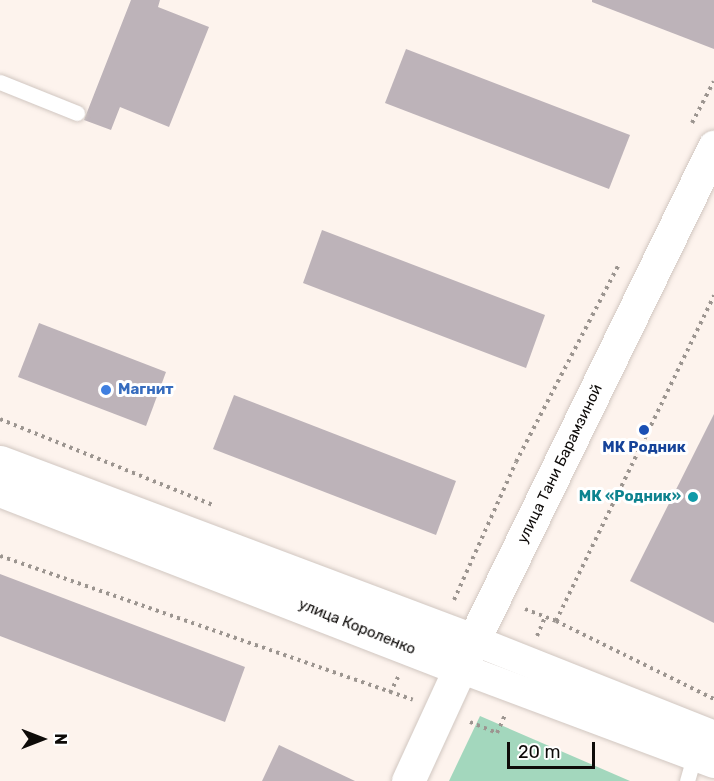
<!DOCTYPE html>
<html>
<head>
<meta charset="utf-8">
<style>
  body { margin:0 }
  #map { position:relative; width:714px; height:781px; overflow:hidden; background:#fdf3ed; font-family:Rubik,sans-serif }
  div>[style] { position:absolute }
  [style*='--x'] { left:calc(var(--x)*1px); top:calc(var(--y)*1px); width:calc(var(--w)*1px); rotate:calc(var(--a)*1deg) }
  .green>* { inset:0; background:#a3d7bd }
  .building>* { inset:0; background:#bdb3b9 }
  .path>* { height:4px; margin-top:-2px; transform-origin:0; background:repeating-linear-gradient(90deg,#9c9590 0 3px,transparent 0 7.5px) }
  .roads { filter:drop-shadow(0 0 2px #d1c7c1) drop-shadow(0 0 2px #d1c7c1) }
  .service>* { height:15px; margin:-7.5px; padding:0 7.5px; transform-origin:7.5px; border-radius:7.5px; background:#fff }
  .minor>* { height:30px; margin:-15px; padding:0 15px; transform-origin:15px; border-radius:15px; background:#fff }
  .tertiary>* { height:33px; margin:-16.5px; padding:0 16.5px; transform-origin:16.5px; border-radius:16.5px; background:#fff }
  .dots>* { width:16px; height:16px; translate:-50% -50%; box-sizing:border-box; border:3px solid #fff; border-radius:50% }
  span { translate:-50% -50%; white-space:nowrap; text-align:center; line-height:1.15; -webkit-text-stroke:6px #fff; paint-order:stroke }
  .shop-label { font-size:15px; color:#366cbe; font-weight:700 }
  .left { translate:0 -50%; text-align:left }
  .transit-label { font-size:15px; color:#164399; font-weight:700 }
  .street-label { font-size:15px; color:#0e0b09 }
  .culture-label { font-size:15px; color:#0d838f; font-weight:700 }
  .right { translate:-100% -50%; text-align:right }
  .north { position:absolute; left:12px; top:709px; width:60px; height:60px; -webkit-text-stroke:4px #fff; paint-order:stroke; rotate:90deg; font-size:16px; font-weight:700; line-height:24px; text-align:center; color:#0e0b09 }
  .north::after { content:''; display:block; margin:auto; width:21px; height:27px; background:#0e0b09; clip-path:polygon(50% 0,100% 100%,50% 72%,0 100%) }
  .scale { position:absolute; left:507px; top:742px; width:88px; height:27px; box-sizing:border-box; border:3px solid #0e0b09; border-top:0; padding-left:8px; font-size:18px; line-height:21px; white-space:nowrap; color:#0e0b09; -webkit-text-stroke:4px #fff; paint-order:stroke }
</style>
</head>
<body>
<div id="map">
  <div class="green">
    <i style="clip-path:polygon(480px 716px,630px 781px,449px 781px)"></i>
  </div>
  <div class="building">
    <i style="clip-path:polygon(131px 0,160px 0,158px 7px,209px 27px,169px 127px,120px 107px,111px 130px,84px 120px)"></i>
    <i style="clip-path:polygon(592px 0,714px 0,714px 49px,592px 2px)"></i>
    <i style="clip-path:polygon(406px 49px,630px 135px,609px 189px,385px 103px)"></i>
    <i style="clip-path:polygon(322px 230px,545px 315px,526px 368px,303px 283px)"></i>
    <i style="clip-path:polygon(39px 323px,166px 372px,146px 426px,18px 377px)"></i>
    <i style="clip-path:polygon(234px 395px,456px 481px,436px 535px,213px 449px)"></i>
    <i style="clip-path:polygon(714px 414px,714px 623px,630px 581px)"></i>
    <i style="clip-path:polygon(0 574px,245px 667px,225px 722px,0 636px)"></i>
    <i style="clip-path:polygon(279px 745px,355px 781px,262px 781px)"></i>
  </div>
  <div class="path">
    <i style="--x:692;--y:123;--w:47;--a:-62.4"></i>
    <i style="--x:0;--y:419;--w:232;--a:22"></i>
    <i style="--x:0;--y:556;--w:437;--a:19.2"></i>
    <i style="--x:454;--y:600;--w:151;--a:-65.8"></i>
    <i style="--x:516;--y:462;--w:221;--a:-62.5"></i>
    <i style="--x:525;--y:609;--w:33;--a:21"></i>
    <i style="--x:556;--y:621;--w:362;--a:-64.1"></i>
    <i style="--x:556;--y:621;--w:176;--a:26.3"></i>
    <i style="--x:537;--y:636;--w:21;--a:-67"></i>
    <i style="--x:390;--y:693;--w:18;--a:-63"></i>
    <i style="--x:470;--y:722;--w:29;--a:22"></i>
    <i style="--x:497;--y:733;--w:20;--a:-66"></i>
  </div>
  <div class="roads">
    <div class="service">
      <i style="--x:0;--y:82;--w:83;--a:21.9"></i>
      <i style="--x:687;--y:781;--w:26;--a:-74"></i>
    </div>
    <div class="minor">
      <i style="--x:473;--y:640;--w:259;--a:21.7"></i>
      <i style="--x:460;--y:668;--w:271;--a:20.5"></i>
    </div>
    <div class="tertiary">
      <i style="--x:0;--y:462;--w:505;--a:20.62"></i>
      <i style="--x:0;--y:490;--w:493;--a:21.2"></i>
      <i style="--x:408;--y:781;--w:124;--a:-65.3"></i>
      <i style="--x:460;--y:668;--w:580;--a:-64.01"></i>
    </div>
  </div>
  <div class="dots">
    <i style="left:106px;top:390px;background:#3f7fe0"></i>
    <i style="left:644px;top:430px;background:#1a4fb4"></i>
    <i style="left:693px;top:497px;background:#0f9aa8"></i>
  </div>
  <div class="shop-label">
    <span class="left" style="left:118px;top:390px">Магнит</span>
  </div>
  <div class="transit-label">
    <span style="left:644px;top:448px">МК Родник</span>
  </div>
  <div class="street-label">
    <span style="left:560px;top:464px;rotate:-64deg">улица Тани Барамзиной</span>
    <span style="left:357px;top:627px;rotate:22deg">улица Короленко</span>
  </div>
  <div class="culture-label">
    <span class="right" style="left:681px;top:497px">МК «Родник»</span>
  </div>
  <div class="north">N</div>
  <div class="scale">20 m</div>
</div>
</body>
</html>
